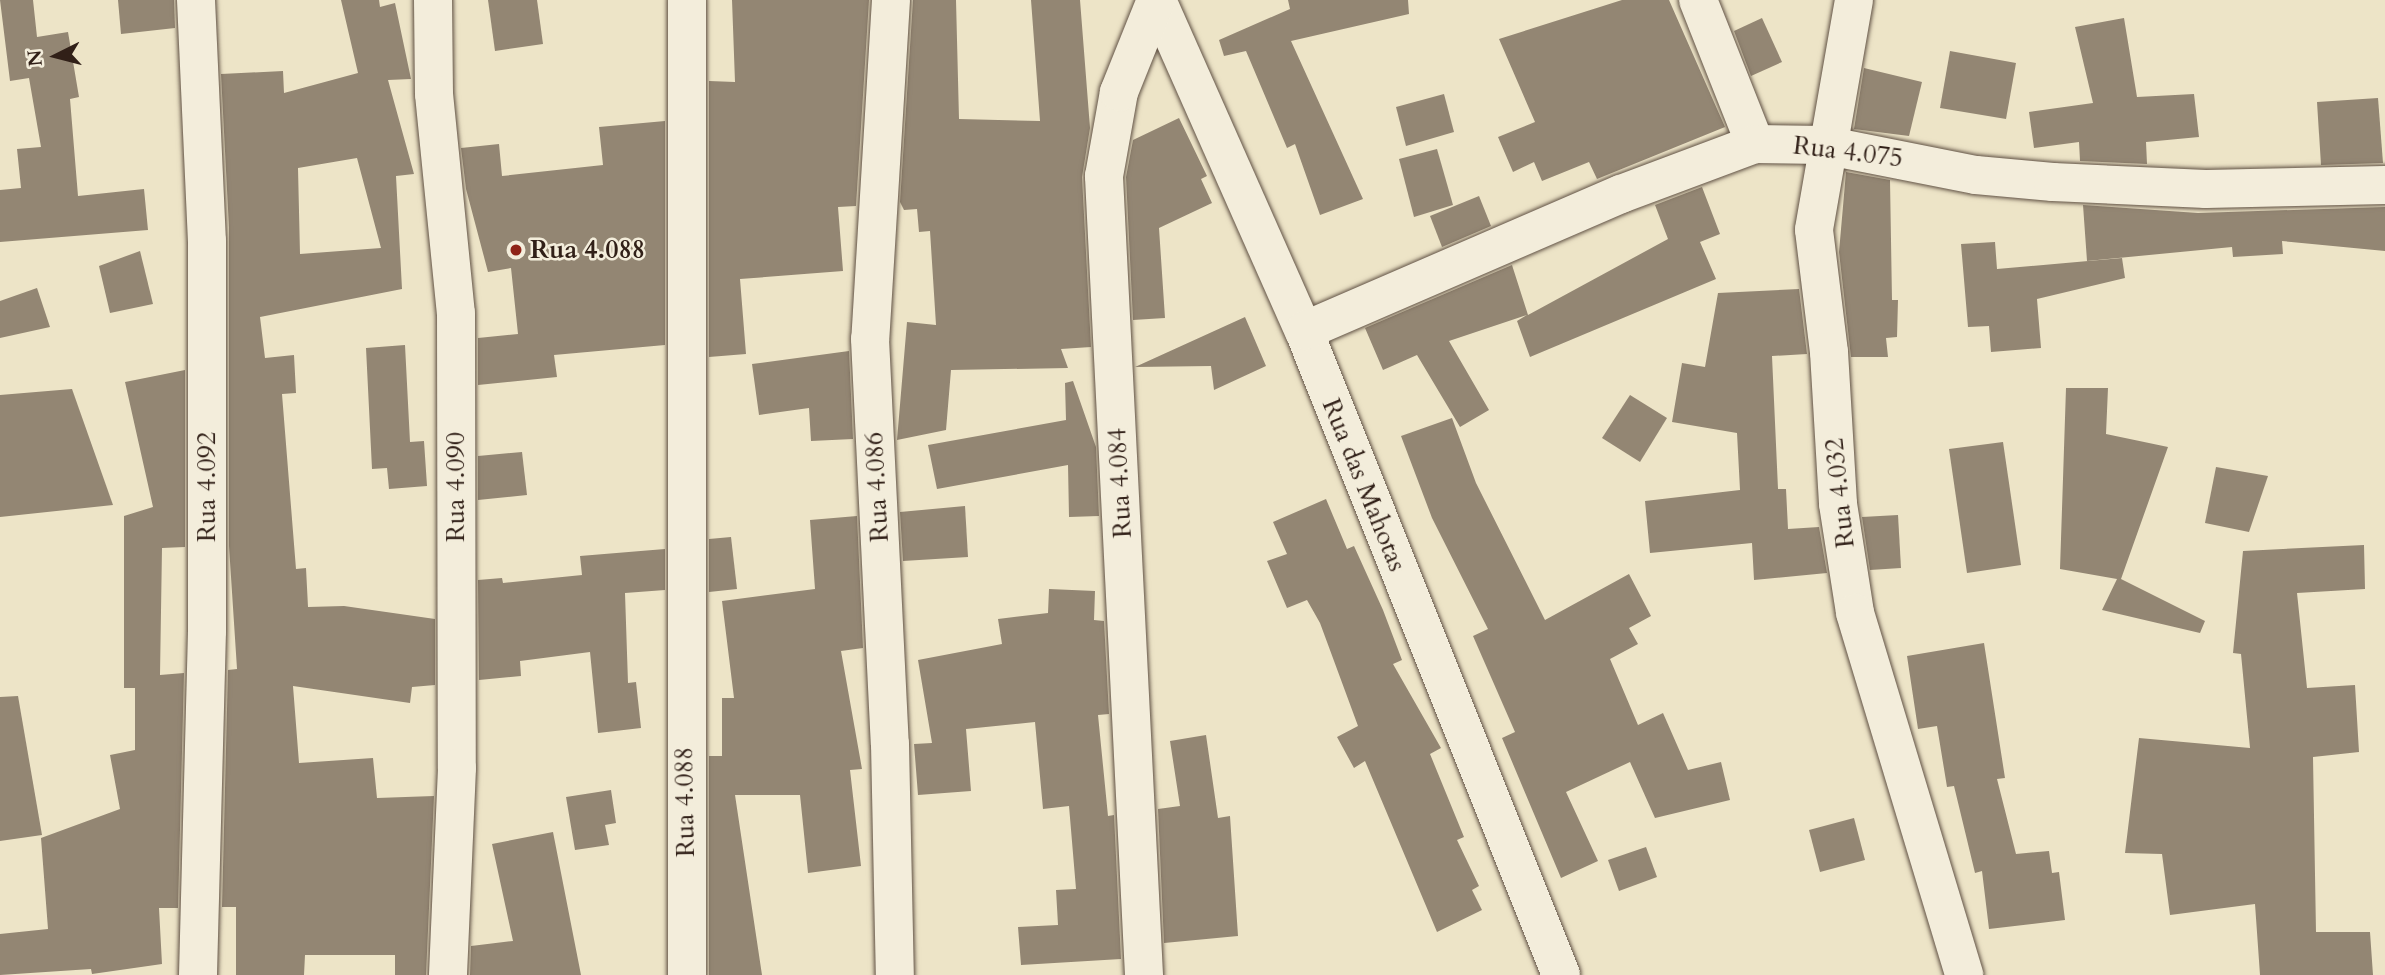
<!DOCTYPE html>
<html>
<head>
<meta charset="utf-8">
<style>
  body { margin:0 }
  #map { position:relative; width:2385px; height:975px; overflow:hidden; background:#ede4c7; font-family:Cardo,serif }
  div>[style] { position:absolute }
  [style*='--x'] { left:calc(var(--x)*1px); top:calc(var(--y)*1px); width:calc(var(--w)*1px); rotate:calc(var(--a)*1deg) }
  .building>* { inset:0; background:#938673 }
  .roads { filter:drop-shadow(0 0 2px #605144) drop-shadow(0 0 2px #605144) }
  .street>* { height:38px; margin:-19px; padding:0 19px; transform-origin:19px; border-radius:19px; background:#f3eddb }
  .dots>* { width:19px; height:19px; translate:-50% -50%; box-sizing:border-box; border:4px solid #f3eddb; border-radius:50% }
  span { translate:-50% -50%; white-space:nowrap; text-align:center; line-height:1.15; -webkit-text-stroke:5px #f3eddb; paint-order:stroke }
  .street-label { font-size:26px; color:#312018 }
  .poi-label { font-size:26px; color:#312018; font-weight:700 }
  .left { translate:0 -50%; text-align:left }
  .north { position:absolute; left:21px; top:21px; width:70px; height:70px; -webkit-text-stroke:5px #f3eddb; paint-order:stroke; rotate:264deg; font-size:19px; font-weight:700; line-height:28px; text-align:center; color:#312018 }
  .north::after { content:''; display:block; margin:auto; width:24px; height:32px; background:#312018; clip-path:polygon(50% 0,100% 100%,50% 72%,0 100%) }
</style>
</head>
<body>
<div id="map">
  <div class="building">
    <i style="clip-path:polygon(0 0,33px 0,37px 37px,68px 32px,79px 97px,70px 99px,78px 196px,144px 189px,148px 230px,0 242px,0 190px,21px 188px,17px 149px,41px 147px,29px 78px,10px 81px)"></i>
    <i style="clip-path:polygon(118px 0,174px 0,175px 28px,121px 34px)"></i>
    <i style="clip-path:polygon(evenodd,341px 0,379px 0,380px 7px,395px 3px,411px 79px,388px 80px,414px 174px,396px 176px,402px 289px,260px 317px,265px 358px,294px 355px,296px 393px,282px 394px,296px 569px,306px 568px,308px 607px,344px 606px,435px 619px,435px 685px,412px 687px,410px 703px,293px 686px,299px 763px,373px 758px,377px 798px,434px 796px,426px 975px,395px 975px,395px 955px,305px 955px,304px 975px,236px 975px,236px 907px,222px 907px,228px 670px,237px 669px,229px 546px,229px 228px,221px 74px,283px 71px,284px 93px,358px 73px,341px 0,357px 158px,381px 248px,300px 254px,298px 168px,357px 158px)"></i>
    <i style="clip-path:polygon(488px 0,537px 0,543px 44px,495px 51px)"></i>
    <i style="clip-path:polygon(732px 0,869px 0,856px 206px,838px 207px,843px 271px,740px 279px,746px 354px,709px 357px,709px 81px,735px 82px)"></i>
    <i style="clip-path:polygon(913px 0,956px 0,959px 119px,1040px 121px,1031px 0,1080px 0,1090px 128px,1082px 177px,1091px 347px,1061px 349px,1068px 368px,951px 370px,946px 430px,897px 440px,907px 322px,936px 325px,930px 231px,919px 232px,917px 209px,904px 210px,900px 202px)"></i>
    <i style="clip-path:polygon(1288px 0,1408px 0,1409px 14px,1291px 41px,1363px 199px,1320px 215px,1295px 144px,1287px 148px,1246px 51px,1224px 56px,1219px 40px,1290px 9px)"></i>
    <i style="clip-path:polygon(1622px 0,1669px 0,1725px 127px,1597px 179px,1589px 162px,1542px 181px,1534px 162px,1513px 172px,1498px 137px,1535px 122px,1499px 39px)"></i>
    <i style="clip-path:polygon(1762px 18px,1782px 62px,1751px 76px,1734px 31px)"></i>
    <i style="clip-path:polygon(2124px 18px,2137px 97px,2194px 94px,2199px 137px,2146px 142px,2147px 164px,2080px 161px,2079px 142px,2034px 148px,2029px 112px,2093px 103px,2075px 27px)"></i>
    <i style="clip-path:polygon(1950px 51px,2016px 63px,2006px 119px,1940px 108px)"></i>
    <i style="clip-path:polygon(1864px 68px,1922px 82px,1909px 136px,1854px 129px)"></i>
    <i style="clip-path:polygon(1444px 94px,1454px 132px,1406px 146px,1396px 107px)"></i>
    <i style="clip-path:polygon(2378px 98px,2383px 163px,2321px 165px,2317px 102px)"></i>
    <i style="clip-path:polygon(1179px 118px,1207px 176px,1201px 179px,1212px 203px,1159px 228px,1165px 318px,1133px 320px,1126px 177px,1133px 140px)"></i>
    <i style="clip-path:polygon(665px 121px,665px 345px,554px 355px,557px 377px,478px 385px,478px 338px,518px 334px,511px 268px,488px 272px,466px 189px,461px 148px,499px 144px,502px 176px,603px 165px,599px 127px)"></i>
    <i style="clip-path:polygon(1437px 149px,1453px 205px,1414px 217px,1399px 159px)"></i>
    <i style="clip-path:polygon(1846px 172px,1890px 180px,1892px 300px,1898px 300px,1897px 337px,1886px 338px,1888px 357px,1851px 357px,1839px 252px)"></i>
    <i style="clip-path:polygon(1702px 187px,1720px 234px,1700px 242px,1716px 279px,1530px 357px,1517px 321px,1527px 315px,1449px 341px,1489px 410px,1460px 427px,1417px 355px,1383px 370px,1365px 328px,1512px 265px,1528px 315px,1668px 239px,1655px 205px)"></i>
    <i style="clip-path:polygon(1479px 196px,1491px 226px,1442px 247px,1430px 216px)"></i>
    <i style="clip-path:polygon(2083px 205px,2198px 213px,2385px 207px,2385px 251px,2282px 241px,2283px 254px,2233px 257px,2232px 247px,2087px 261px)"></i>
    <i style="clip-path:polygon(1995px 242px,1997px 269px,2122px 258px,2125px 278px,2037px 299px,2041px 348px,1991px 352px,1989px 326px,1968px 327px,1961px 244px)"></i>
    <i style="clip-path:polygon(140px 251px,153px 304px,110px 313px,99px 266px)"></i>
    <i style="clip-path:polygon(37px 288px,50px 327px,0 338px,0 301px)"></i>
    <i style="clip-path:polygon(1799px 289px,1807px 354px,1772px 356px,1778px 489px,1786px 489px,1788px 529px,1819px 527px,1827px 573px,1754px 580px,1752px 543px,1650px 553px,1645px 501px,1740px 490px,1737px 433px,1672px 422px,1682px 363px,1705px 367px,1718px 293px)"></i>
    <i style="clip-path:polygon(1245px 317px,1266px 366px,1214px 390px,1211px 366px,1135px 367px)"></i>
    <i style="clip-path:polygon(405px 345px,410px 442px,424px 441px,427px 486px,389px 489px,387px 468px,372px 469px,366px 348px)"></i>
    <i style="clip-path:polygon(849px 351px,853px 439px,811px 441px,809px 408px,759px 415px,752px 364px)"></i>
    <i style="clip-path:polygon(185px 370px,185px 547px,162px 548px,160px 675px,184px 673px,178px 908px,159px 908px,162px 964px,92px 974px,91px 969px,0 975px,0 934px,48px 929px,41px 838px,120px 809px,110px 755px,135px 750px,135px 688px,124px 688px,124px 516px,153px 507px,125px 382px)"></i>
    <i style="clip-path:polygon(1073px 381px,1096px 447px,1099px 516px,1069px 517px,1068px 465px,937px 489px,928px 445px,1066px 420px,1065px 383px)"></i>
    <i style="clip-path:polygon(2066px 388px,2108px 388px,2106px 434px,2168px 447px,2121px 579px,2205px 621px,2200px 633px,2102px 610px,2117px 579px,2060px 569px)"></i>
    <i style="clip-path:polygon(72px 389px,113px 505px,0 517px,0 395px)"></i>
    <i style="clip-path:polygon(1630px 395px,1667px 418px,1640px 462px,1602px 438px)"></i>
    <i style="clip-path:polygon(1452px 418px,1476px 483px,1545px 620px,1629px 574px,1651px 616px,1629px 628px,1638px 644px,1610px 659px,1638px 725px,1663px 713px,1688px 770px,1721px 762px,1730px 800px,1655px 818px,1630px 762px,1566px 792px,1598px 861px,1561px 878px,1502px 738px,1515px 732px,1473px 636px,1488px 629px,1432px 518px,1401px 436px)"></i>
    <i style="clip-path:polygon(2003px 442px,2021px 565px,1967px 573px,1949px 449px)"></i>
    <i style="clip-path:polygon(522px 452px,527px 495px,478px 500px,478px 456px)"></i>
    <i style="clip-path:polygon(2216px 467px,2268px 476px,2249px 532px,2205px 523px)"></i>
    <i style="clip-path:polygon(1326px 499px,1347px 549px,1354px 546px,1383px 610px,1402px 660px,1393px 664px,1441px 748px,1430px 754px,1464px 837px,1457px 840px,1479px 886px,1472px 890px,1482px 910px,1437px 932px,1365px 761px,1354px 768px,1337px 737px,1358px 726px,1320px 623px,1307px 600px,1287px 608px,1267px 561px,1287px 554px,1273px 522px)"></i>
    <i style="clip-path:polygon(965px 506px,968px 557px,903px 561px,900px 512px)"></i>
    <i style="clip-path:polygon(1898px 515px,1901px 568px,1870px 570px,1862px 517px)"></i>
    <i style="clip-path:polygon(857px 516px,863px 648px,841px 651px,862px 769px,850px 770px,861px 866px,808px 873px,800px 795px,735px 795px,762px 975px,709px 975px,709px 756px,722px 756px,722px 698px,734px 698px,722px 601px,815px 589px,810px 520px)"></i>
    <i style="clip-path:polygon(731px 537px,737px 589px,709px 592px,709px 539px)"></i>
    <i style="clip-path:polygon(2364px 545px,2365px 589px,2297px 593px,2307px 688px,2355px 685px,2359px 752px,2313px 757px,2316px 932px,2370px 932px,2373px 975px,2260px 975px,2255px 904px,2170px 915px,2162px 854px,2125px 853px,2139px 738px,2250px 748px,2241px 654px,2233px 653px,2243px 551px)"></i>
    <i style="clip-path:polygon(665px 549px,665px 590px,625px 593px,628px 683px,636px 682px,641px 728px,598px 733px,590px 652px,520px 661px,521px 676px,479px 680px,478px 580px,502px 578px,503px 583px,582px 575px,580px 556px)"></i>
    <i style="clip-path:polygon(1049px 589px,1095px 591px,1094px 620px,1104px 621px,1109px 714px,1098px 715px,1108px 816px,1114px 815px,1121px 959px,1021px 965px,1018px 927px,1058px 925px,1056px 890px,1076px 889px,1069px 806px,1043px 809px,1035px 722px,966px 729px,971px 791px,918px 795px,914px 744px,932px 743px,918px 660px,1002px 644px,998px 619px,1048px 613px)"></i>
    <i style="clip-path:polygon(1984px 643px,2005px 778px,1997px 779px,2016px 854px,2049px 851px,2052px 873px,2059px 872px,2065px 920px,1989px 929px,1982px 871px,1975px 873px,1954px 786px,1947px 787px,1937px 726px,1918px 729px,1907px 656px)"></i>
    <i style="clip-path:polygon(18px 696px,42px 835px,0 841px,0 697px)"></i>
    <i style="clip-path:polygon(1206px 735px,1218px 818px,1230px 816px,1238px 936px,1164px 943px,1158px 809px,1180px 806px,1170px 741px)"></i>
    <i style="clip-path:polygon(611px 790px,616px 823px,605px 825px,609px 845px,575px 850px,566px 797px)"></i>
    <i style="clip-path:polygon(1854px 818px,1865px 860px,1820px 872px,1809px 830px)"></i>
    <i style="clip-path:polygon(553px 832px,581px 975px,470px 975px,471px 946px,513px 941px,492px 844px)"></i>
    <i style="clip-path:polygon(1646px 847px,1657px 877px,1619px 891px,1608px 860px)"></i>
  </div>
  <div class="roads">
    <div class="street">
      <i style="--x:196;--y:0;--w:241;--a:87.4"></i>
      <i style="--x:207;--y:241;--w:390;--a:90"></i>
      <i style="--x:207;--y:631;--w:344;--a:91.5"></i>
      <i style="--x:433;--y:0;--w:94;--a:89.4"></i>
      <i style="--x:434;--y:94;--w:220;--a:84.3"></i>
      <i style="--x:456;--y:313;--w:455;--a:89.9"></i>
      <i style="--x:457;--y:768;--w:207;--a:92.5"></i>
      <i style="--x:891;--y:0;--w:340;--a:93.5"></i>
      <i style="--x:870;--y:339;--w:405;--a:87.2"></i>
      <i style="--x:890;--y:744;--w:231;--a:88.8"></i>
      <i style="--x:1157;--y:0;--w:362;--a:66.1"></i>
      <i style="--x:1304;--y:331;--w:693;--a:68.24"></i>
      <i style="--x:1698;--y:0;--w:155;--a:68.4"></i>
      <i style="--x:1854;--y:0;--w:233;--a:99.9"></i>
      <i style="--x:1814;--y:230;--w:123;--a:83"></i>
      <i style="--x:1829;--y:352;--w:152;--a:86.6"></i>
      <i style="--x:1838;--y:504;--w:110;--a:81.1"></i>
      <i style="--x:1855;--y:613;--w:378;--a:73.2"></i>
      <i style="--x:1304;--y:331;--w:345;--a:-23.4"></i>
      <i style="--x:1621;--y:194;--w:143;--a:-20.5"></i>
      <i style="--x:1755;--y:144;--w:69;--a:0.8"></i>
      <i style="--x:1824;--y:145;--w:155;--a:11.2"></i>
      <i style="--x:1976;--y:175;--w:77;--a:5.2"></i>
      <i style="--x:2053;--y:182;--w:153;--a:2.6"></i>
      <i style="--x:2206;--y:189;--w:179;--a:-1.3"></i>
      <i style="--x:687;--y:975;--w:975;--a:-90"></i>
      <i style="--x:1144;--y:975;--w:800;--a:-92.87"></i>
      <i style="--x:1104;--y:176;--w:85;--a:-79.9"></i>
      <i style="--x:1119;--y:92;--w:99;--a:-68.1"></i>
    </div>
  </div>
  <div class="dots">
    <i style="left:516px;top:250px;background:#8f2418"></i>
  </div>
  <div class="street-label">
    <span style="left:1848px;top:152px;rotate:7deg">Rua 4.075</span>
    <span style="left:1120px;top:483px;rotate:-93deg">Rua 4.084</span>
    <span style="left:1364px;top:485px;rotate:68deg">Rua das Mahotas</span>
    <span style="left:207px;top:487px;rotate:-90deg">Rua 4.092</span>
    <span style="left:456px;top:487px;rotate:-90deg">Rua 4.090</span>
    <span style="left:877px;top:487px;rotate:-93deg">Rua 4.086</span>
    <span style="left:1840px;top:493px;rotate:-96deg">Rua 4.032</span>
    <span style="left:685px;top:802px;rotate:-91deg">Rua 4.088</span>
  </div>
  <div class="poi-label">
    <span class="left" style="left:530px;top:250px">Rua 4.088</span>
  </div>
  <div class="north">N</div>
</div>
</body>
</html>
